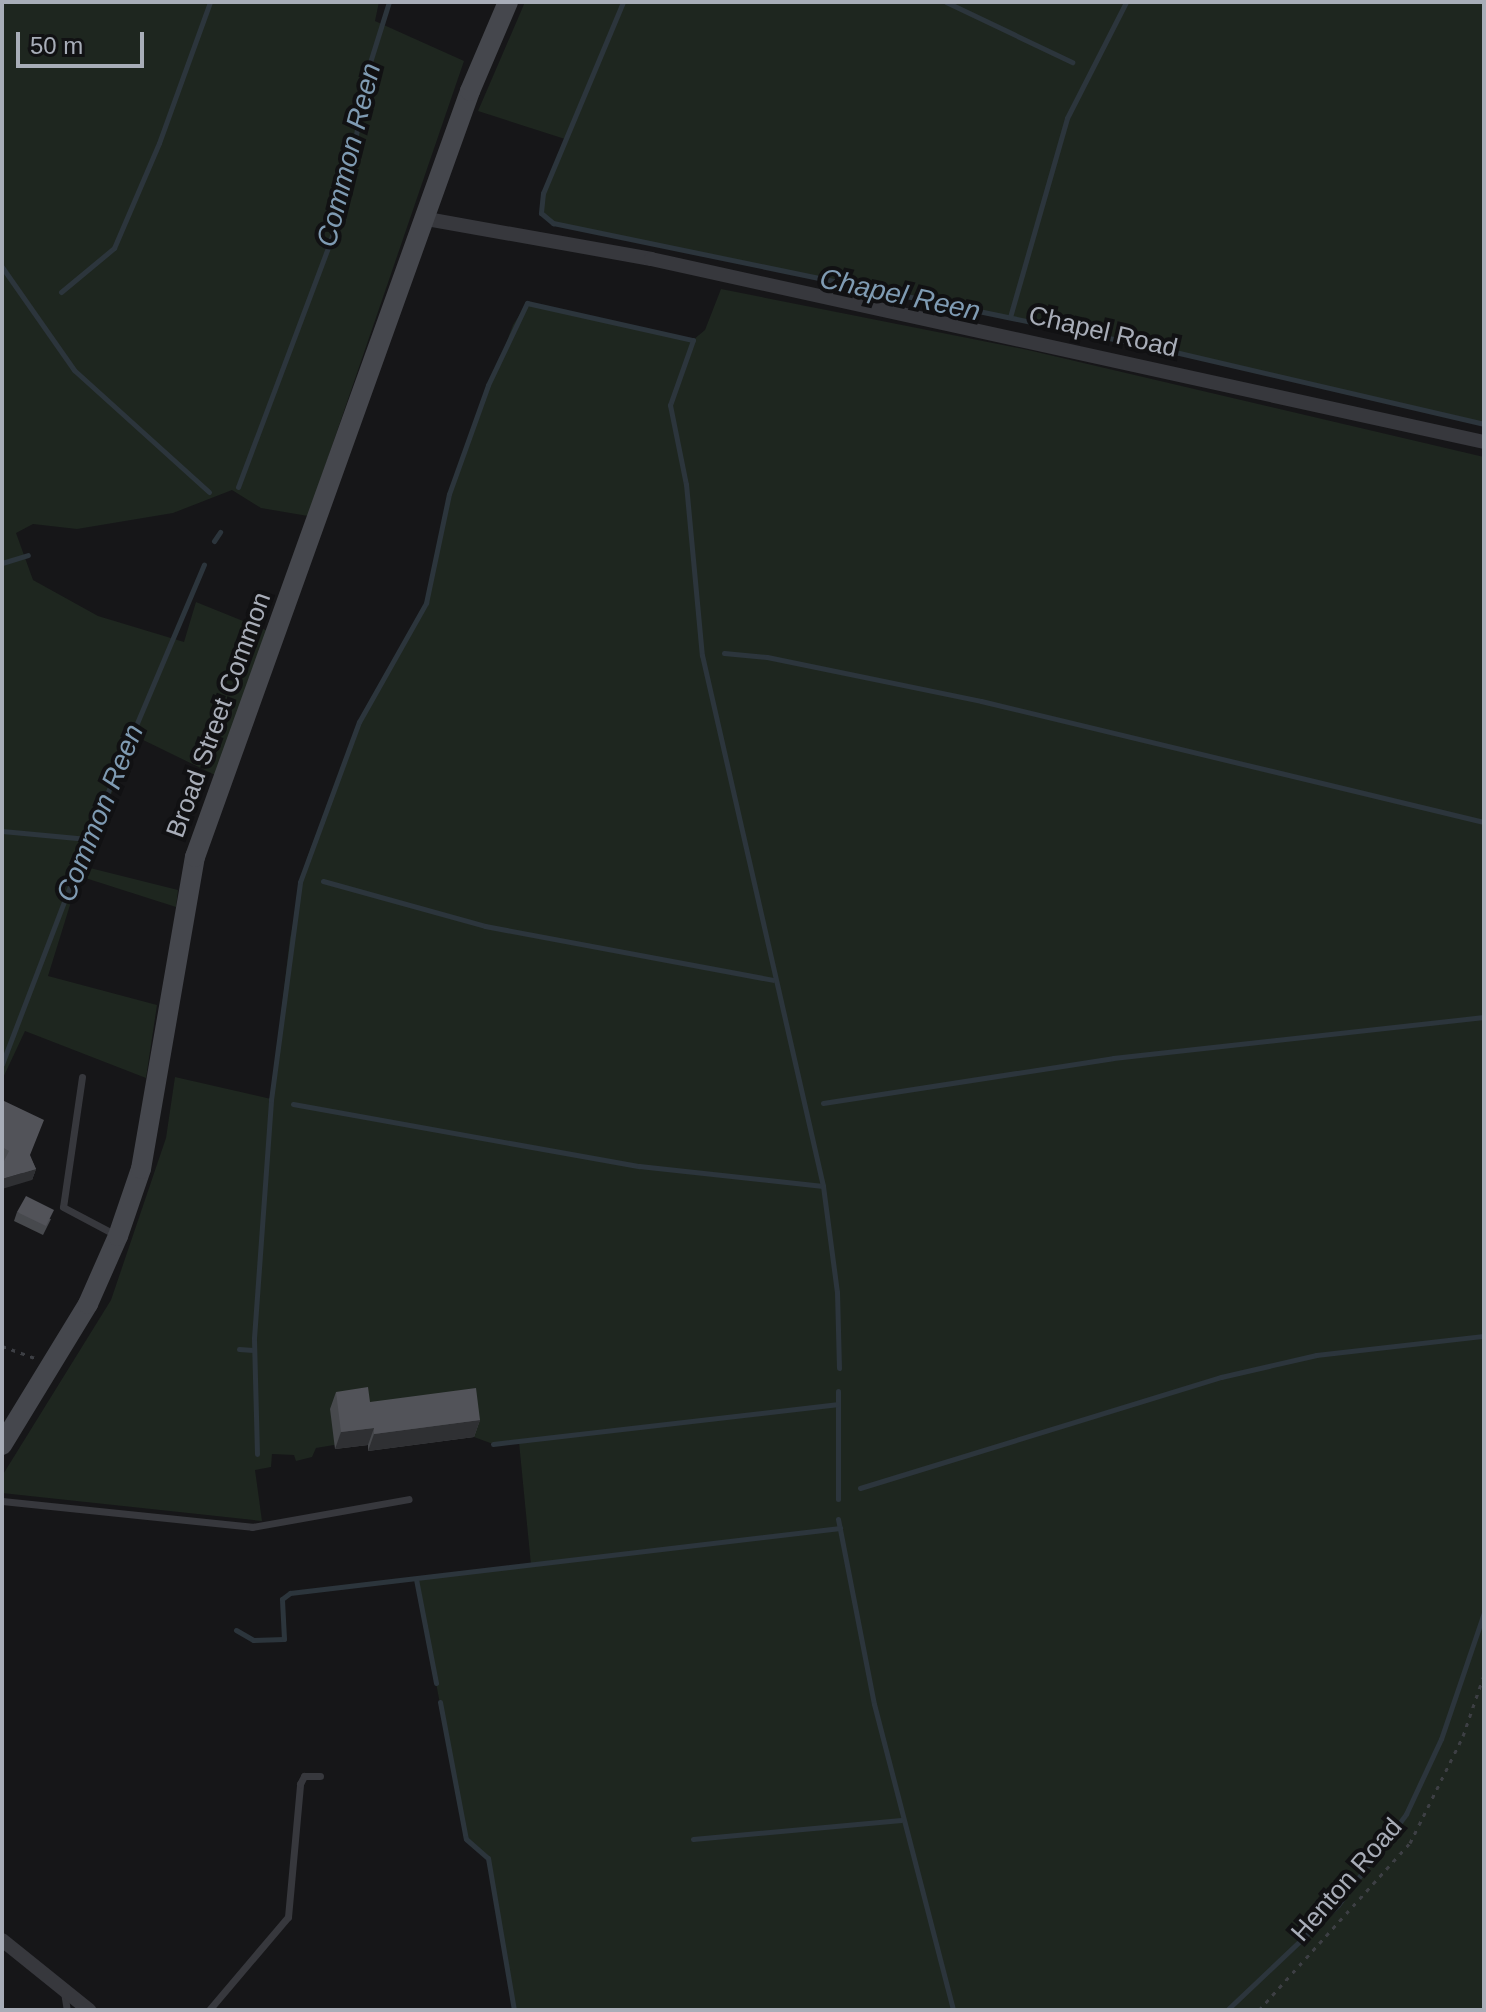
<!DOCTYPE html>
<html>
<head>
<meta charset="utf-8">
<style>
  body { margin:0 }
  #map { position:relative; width:1486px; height:2012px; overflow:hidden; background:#161618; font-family:Arial,sans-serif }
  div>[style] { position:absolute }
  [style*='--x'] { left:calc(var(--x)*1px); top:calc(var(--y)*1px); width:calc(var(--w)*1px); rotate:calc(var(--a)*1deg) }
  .green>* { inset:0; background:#1e261f }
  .stream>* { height:5px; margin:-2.5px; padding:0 2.5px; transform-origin:2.5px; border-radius:2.5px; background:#2c353c }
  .path>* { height:3px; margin-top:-1.5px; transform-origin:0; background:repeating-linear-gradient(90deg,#3d3f44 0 4px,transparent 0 10px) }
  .lane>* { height:7px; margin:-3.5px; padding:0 3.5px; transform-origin:3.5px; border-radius:3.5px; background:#37383d }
  .street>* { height:14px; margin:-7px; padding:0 7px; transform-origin:7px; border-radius:7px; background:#37383d }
  .secondary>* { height:20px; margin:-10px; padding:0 10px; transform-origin:10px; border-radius:10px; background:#45474d }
  .wall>* { inset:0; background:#47494d }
  .shaded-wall>* { inset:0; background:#2f3033 }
  .building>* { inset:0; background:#525359 }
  span { translate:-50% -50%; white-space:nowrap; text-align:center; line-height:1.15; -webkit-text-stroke:8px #111113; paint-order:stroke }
  .street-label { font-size:26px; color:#a8adb8 }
  .water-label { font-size:28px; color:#7f9bb3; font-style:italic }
  .frame { position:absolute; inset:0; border:4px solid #a8adb8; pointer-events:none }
  .scale { position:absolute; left:16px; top:32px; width:128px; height:36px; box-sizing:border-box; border:4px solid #a8adb8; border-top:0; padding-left:10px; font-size:24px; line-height:28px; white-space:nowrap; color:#a8adb8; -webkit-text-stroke:6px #111113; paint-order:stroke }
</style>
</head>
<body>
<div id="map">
  <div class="green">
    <i style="clip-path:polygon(2px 2px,379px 2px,375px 21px,464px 61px,308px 516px,261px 508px,232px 490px,173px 513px,77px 529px,33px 524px,16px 533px,33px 580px,98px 616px,184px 642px,196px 602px,268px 631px,217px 776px,135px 736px,82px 866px,178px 890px,176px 907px,79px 876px,48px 976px,157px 1005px,146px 1078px,25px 1031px,2px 1080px)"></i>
    <i style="clip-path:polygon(525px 2px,1484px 2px,1484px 424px,1162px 349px,553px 223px,541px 213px,543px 193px,565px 139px,478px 111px)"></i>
    <i style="clip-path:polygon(721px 289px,1028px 350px,1484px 457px,1484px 2010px,514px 2010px,488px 1858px,466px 1839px,416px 1579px,531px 1565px,519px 1442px,493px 1444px,474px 1437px,334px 1445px,316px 1448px,312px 1457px,296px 1461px,294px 1455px,272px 1454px,271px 1467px,255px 1470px,262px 1521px,2px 1493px,2px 1476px,111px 1300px,166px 1138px,175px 1077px,271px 1099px,290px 938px,307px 858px,359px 722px,426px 603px,449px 494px,513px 325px,527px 303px,693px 340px,705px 330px)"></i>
  </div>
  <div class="stream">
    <i style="--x:623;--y:2;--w:207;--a:112.7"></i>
    <i style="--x:543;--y:193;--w:20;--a:96"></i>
    <i style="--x:541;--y:213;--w:16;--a:40"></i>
    <i style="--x:553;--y:223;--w:622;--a:11.69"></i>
    <i style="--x:1162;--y:349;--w:331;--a:13.1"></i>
    <i style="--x:946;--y:2;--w:140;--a:25.5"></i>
    <i style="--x:2;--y:267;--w:126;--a:55"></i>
    <i style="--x:74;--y:370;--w:182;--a:42.1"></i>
    <i style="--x:61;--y:292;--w:69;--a:-39.7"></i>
    <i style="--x:114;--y:248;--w:114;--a:-66.8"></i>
    <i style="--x:159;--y:143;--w:150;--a:-70.1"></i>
    <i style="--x:1010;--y:317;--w:207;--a:-74"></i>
    <i style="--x:1067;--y:118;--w:130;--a:-63"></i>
    <i style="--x:238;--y:487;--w:265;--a:-69.4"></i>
    <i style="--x:331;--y:239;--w:61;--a:-73.9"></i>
    <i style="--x:348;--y:180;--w:110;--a:-80"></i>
    <i style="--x:367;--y:72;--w:73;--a:-72.6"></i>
    <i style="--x:214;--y:541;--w:11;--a:-56"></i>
    <i style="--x:2;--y:563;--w:27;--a:-17"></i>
    <i style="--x:724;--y:653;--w:43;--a:5.3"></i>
    <i style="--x:767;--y:657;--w:218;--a:11.6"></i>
    <i style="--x:981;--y:701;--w:517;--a:13.53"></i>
    <i style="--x:2;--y:831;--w:86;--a:5.3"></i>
    <i style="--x:323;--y:881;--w:168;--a:15.5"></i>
    <i style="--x:485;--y:926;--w:293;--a:10.6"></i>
    <i style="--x:2;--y:1064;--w:241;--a:-69.1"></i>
    <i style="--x:88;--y:839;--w:298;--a:-67.1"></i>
    <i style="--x:823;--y:1103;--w:293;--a:-8.8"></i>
    <i style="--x:1113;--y:1058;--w:373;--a:-6.3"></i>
    <i style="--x:293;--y:1104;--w:352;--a:10.2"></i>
    <i style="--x:639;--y:1166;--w:185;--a:6.2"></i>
    <i style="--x:239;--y:1349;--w:14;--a:4"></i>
    <i style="--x:838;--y:1391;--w:108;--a:90"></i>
    <i style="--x:493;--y:1444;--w:346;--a:-6.6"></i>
    <i style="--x:257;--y:1454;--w:116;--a:-91.5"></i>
    <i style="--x:254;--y:1338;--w:239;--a:-85.9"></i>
    <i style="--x:271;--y:1100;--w:220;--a:-82.4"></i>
    <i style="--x:300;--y:882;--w:171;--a:-69.8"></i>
    <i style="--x:359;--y:722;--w:137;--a:-60.6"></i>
    <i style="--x:426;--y:603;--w:111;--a:-78.1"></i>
    <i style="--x:449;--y:494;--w:116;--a:-70.3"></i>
    <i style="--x:488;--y:385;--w:91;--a:-64.6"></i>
    <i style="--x:527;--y:303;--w:170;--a:12.6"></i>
    <i style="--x:693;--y:340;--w:69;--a:109.5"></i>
    <i style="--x:670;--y:405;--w:81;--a:78.6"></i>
    <i style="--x:686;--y:484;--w:172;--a:84.7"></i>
    <i style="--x:702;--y:655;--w:545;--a:77.16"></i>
    <i style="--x:823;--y:1186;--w:107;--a:82.5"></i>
    <i style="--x:837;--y:1292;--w:76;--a:88.5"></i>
    <i style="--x:860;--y:1488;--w:378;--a:-17.1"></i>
    <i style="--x:1221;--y:1377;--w:98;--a:-13"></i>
    <i style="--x:1316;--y:1355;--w:169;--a:-6.5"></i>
    <i style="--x:838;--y:1519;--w:188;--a:79"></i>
    <i style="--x:874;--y:1704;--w:316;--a:75.5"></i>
    <i style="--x:416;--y:1579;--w:106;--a:79.1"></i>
    <i style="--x:236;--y:1630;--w:20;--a:30"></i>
    <i style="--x:253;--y:1640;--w:31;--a:-2"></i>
    <i style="--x:284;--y:1639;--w:40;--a:-92.9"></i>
    <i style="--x:282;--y:1599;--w:10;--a:-37"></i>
    <i style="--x:290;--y:1593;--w:554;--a:-6.74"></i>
    <i style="--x:440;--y:1702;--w:139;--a:79.3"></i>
    <i style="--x:466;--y:1839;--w:29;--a:41"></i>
    <i style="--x:488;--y:1858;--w:154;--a:80.3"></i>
    <i style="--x:693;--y:1839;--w:209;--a:-5.2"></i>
    <i style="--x:1227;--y:2010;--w:153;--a:-43.4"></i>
    <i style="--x:1338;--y:1905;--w:114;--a:-53.2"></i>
    <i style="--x:1406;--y:1814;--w:83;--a:-65"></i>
    <i style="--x:1441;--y:1739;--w:133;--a:-71.2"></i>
  </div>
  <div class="path">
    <i style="--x:2;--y:1346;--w:35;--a:20"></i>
    <i style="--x:1259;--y:2010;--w:225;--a:-47.9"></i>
    <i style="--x:1410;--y:1843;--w:119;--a:-63.6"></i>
    <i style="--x:1463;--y:1736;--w:65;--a:-71"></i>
  </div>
  <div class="lane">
    <i style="--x:82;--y:1077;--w:131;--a:98.3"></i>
    <i style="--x:63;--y:1207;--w:58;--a:27.9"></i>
    <i style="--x:2;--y:1501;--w:251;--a:5.9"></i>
    <i style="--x:252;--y:1527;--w:159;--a:-10.1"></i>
    <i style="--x:64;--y:1992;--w:18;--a:81"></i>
    <i style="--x:209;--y:2010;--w:122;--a:-49.7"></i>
    <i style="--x:288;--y:1917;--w:134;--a:-84.8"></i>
    <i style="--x:300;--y:1784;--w:9;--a:-63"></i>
    <i style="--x:304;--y:1776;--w:16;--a:0"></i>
  </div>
  <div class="street">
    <i style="--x:427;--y:219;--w:228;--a:10.1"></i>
    <i style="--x:651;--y:259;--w:853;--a:12.39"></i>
    <i style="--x:2;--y:1940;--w:112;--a:38.8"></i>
  </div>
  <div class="secondary">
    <i style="--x:2;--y:1445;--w:165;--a:-58.6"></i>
    <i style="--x:88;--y:1304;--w:74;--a:-66.2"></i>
    <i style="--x:118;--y:1236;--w:71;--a:-71.1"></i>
    <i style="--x:141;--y:1169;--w:317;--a:-80.2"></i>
    <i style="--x:195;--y:857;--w:814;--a:-70.25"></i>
    <i style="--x:470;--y:91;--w:97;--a:-66.9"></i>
  </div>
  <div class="wall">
    <i style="clip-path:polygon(2px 1100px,36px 1169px,32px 1180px,2px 1160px)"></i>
    <i style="clip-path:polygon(17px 1212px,51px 1219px,43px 1235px,14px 1221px)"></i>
    <i style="clip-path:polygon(336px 1392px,370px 1402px,480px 1420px,474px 1437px,368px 1451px,368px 1445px,335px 1449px,330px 1409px)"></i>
  </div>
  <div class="shaded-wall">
    <i style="clip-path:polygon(36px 1169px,32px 1180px,2px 1189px,2px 1179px)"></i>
    <i style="clip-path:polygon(480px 1420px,474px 1437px,368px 1451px,374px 1434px)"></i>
    <i style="clip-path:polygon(374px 1428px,368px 1445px,335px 1449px,341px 1432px)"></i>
  </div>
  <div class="building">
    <i style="clip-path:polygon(2px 1100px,44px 1120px,30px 1155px,36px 1169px,2px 1179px,2px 1165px,9px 1151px,2px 1147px)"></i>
    <i style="clip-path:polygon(26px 1196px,54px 1210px,46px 1226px,17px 1212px)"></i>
    <i style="clip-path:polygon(368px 1387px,370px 1402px,476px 1388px,480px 1420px,374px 1434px,374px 1428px,341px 1432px,336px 1392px)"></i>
  </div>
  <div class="street-label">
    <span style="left:1103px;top:332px;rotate:13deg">Chapel Road</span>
    <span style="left:219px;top:715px;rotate:-70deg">Broad Street Common</span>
    <span style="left:1347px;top:1880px;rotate:-49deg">Henton Road</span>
  </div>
  <div class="water-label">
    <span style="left:349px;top:155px;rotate:-76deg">Common Reen</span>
    <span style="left:900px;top:295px;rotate:12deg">Chapel Reen</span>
    <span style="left:100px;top:813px;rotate:-68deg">Common Reen</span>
  </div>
  <div class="frame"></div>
  <div class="scale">50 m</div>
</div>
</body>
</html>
